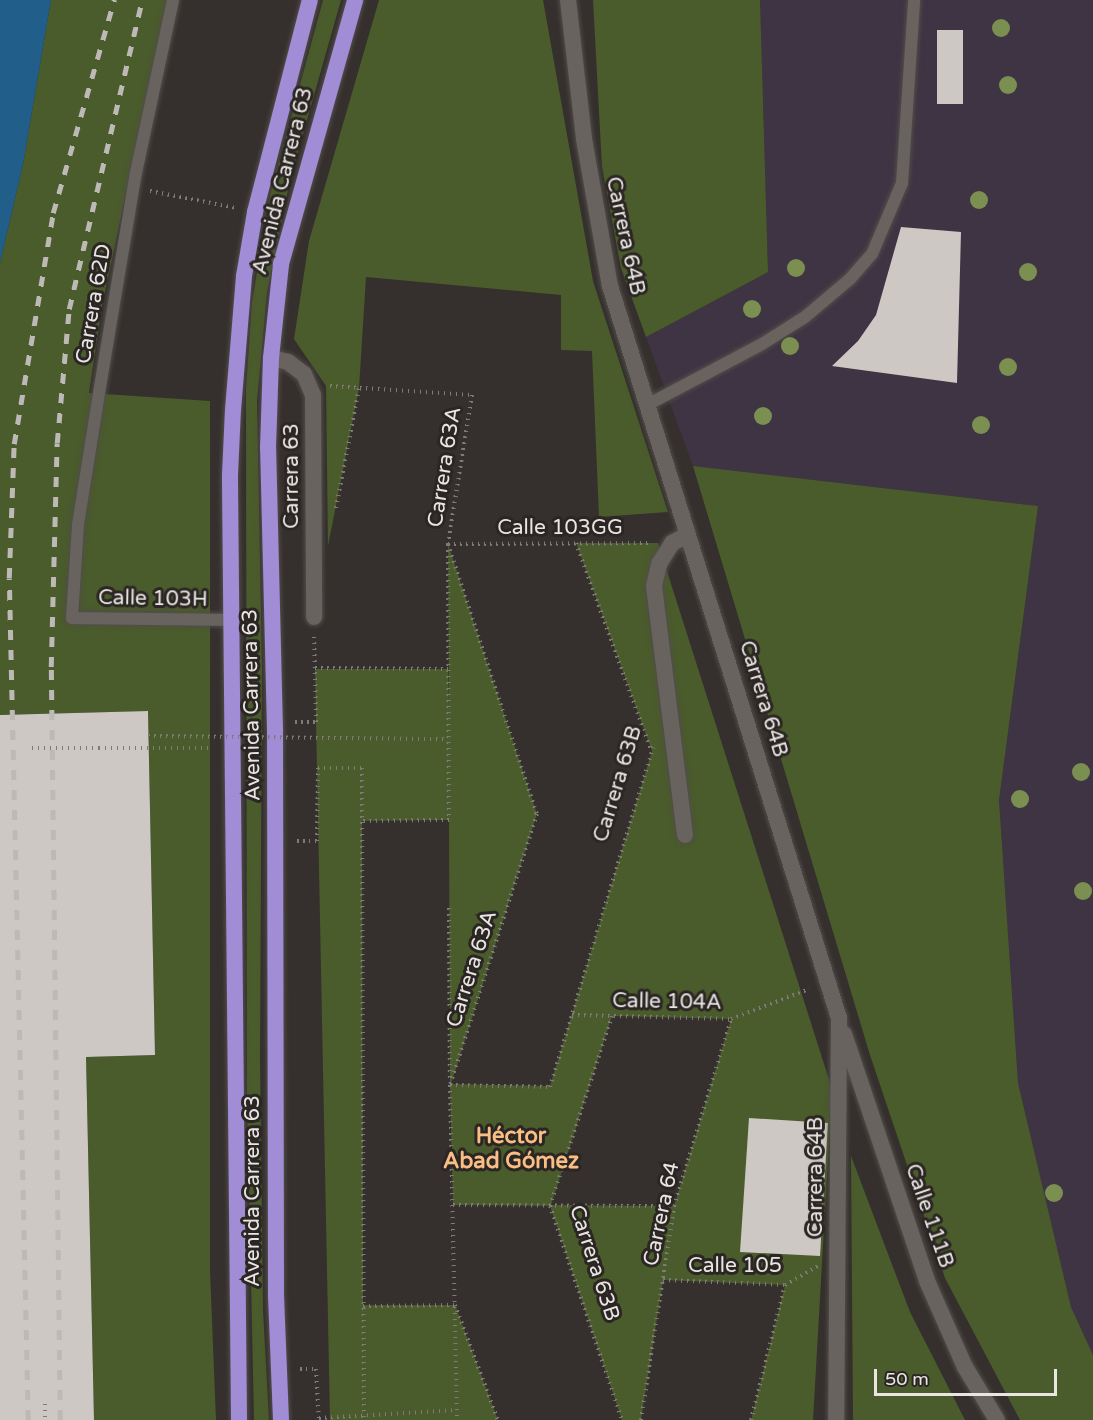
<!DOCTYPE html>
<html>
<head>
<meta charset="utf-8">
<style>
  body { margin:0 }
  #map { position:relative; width:1093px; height:1420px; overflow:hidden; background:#35302d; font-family:"Varela Round",sans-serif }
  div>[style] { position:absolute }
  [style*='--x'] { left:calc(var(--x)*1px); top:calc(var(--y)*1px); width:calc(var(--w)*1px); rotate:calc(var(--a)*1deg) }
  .industrial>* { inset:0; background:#3f3443 }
  .green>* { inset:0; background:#4a5c2b }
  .water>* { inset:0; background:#215f8a }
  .building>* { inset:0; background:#cec8c4 }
  .path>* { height:4px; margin-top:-2px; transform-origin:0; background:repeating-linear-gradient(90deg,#7f7b78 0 1.5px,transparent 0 6px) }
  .roads { filter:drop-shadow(0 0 2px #514d4a) drop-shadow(0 0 2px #514d4a) }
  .service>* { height:12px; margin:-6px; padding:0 6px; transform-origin:6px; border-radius:6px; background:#68635f }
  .minor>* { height:16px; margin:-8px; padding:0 8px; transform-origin:8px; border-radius:8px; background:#68635f }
  .secondary>* { height:16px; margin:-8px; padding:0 8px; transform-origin:8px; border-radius:8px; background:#68635f }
  .trunk>* { height:16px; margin:-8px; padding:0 8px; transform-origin:8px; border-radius:8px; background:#a18cd6 }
  .rail>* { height:4.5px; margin-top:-2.25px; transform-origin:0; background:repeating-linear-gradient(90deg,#bcb9b6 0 10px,transparent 0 20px) }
  .path-bridge>* { height:4px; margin-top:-2px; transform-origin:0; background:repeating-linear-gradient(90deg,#7f7b78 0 1.5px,transparent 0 6px) }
  .trees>* { width:18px; height:18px; margin:-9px; border-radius:50%; background:#7a8f50 }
  span { translate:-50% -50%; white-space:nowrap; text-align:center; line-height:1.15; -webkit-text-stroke:6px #2b2623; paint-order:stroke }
  .street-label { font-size:21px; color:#e8e5e2 }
  .neighbourhood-label { font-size:22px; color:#f9be85; font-weight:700 }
  .scale { position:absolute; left:874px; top:1369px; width:183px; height:27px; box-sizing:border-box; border:3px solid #e8e5e2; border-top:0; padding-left:8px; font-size:18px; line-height:21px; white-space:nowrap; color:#e8e5e2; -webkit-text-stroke:4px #2b2623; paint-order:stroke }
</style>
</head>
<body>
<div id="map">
  <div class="industrial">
    <i style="clip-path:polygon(760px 0,1093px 0,1093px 1355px,1071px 1307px,1018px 1083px,999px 800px,1038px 506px,693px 466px,646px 337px,768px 272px)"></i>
  </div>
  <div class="green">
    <i style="clip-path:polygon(51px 0,167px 0,102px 306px,89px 393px,210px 401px,210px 1271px,216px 1420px,94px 1420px,86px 1057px,155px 1055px,148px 711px,0 715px,0 263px,23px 164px)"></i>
    <i style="clip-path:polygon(323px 0,341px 0,290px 180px,267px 292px,257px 401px,262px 668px,260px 1059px,263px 1310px,269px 1420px,254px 1420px,247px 1096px,246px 389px,252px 302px,270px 195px)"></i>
    <i style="clip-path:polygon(379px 0,543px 0,593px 281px,668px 512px,599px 517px,592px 351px,561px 350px,561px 295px,366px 277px,359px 388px,328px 546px,326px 386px,294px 339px,309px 241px)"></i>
    <i style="clip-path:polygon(593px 0,760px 0,768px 272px,646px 337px,621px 268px,602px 167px)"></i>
    <i style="clip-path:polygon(693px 466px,1038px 506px,999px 800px,1018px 1083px,1071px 1307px,1093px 1355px,1093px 1420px,1020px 1420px,945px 1278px,870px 1055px)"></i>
    <i style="clip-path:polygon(evenodd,576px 543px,658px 543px,832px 1089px,813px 1420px,751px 1420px,785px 1285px,663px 1280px,641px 1420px,622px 1420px,550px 1206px,453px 1205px,450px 1085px,449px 820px,362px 821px,363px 1305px,455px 1305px,498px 1420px,330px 1420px,315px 669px,448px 669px,449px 711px,448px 544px,537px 814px,451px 1084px,550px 1086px,652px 751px,576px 543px,612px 1016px,731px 1019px,674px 1206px,551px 1205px,612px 1016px)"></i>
    <i style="clip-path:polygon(851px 1156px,910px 1312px,965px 1420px,853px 1420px)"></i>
  </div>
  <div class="water">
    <i style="clip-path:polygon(0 0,51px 0,23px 164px,0 263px)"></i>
  </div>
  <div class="building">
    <i style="clip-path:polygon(937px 30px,963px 30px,963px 104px,937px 104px)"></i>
    <i style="clip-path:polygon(901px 227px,961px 232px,957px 383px,832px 366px,858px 341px,876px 315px)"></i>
    <i style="clip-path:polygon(148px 711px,155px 1055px,86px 1057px,94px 1420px,0 1420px,0 715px)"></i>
    <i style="clip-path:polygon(749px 1118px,828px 1123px,820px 1256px,740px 1252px)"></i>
  </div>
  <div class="path">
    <i style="--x:150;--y:191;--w:89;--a:11.1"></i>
    <i style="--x:330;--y:386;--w:142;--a:3.6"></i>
    <i style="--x:472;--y:395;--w:151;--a:99.2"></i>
    <i style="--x:448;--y:544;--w:276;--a:89.8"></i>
    <i style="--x:449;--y:820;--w:87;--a:179.3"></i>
    <i style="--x:336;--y:508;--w:122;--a:-79.1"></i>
    <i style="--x:576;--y:543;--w:220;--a:70.1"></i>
    <i style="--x:448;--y:544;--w:284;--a:71.8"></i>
    <i style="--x:537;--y:814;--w:285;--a:107.8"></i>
    <i style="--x:450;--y:1085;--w:335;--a:88.8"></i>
    <i style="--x:448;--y:544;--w:201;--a:-0.3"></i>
    <i style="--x:315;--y:668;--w:133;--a:0.4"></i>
    <i style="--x:295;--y:722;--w:21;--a:0"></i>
    <i style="--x:316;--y:722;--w:85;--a:-91.3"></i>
    <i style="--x:99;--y:748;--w:114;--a:0"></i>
    <i style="--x:297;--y:841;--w:20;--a:0"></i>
    <i style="--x:317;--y:841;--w:73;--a:-89.2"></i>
    <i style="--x:318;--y:768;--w:44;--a:0"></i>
    <i style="--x:362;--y:768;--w:652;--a:89.82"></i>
    <i style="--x:449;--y:908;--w:173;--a:89.7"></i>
    <i style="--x:572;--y:1015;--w:159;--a:1.4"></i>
    <i style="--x:731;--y:1019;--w:84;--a:-21"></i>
    <i style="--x:612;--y:1016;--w:200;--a:108.1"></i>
    <i style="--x:550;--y:1206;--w:226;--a:71.4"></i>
    <i style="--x:450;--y:1085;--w:100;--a:1.1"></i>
    <i style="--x:550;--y:1087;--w:355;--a:-73.1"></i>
    <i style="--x:453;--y:1205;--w:221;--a:0.3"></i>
    <i style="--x:663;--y:1280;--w:122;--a:2.3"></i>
    <i style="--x:785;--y:1285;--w:38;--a:-30"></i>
    <i style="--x:363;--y:1306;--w:92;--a:-0.6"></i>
    <i style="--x:455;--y:1305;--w:123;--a:69.5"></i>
    <i style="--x:300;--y:1369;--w:16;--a:0"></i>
    <i style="--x:316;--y:1369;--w:50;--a:86.6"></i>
    <i style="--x:45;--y:1404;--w:16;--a:90"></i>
    <i style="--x:319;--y:1418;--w:138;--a:-3.3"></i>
    <i style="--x:641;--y:1420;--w:217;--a:-81.2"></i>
    <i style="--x:674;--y:1206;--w:195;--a:-73"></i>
    <i style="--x:751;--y:1420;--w:139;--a:-75.9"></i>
  </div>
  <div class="roads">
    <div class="service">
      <i style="--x:173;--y:0;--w:176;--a:102.1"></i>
      <i style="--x:136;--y:172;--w:212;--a:99.5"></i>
      <i style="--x:101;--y:381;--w:146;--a:99.1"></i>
      <i style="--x:78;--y:525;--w:93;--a:93.7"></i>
      <i style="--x:72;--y:618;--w:161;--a:0.7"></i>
      <i style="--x:647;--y:405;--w:130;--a:-27.9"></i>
      <i style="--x:762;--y:344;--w:51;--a:-32.1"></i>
      <i style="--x:805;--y:317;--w:59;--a:-40.2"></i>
      <i style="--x:850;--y:279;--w:33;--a:-49"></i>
      <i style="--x:872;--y:254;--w:77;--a:-67.1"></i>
      <i style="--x:902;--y:183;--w:183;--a:-86.2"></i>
    </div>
    <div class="minor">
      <i style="--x:271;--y:358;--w:17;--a:13"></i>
      <i style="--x:288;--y:362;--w:20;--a:37"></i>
      <i style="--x:304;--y:374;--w:23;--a:67"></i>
      <i style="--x:313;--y:395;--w:222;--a:89.7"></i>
      <i style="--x:685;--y:835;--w:251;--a:-97.1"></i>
      <i style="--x:654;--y:586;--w:23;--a:-77"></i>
      <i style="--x:659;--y:564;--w:25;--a:-58"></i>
      <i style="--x:672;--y:543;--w:18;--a:-27"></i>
    </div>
    <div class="secondary">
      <i style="--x:568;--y:0;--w:140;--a:83.4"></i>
      <i style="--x:584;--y:139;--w:149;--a:80"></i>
      <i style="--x:610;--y:286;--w:767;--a:72.63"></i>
      <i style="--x:839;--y:1018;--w:402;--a:90.4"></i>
      <i style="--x:844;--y:1034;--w:261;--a:71.4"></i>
      <i style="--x:927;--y:1281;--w:94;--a:66.2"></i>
      <i style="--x:965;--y:1367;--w:62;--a:58.9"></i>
    </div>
    <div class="trunk">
      <i style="--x:239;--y:1420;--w:945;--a:-90.55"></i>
      <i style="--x:230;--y:475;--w:65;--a:-87.4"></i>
      <i style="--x:233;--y:410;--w:134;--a:-85.3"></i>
      <i style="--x:244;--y:276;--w:65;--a:-80.2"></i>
      <i style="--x:255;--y:212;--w:219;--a:-75.5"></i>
      <i style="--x:281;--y:1420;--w:126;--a:-92.3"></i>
      <i style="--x:276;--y:1294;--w:564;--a:-90.1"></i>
      <i style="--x:275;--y:730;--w:282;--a:-91.4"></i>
      <i style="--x:268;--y:448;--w:90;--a:-88.1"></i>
      <i style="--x:271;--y:358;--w:95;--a:-83.9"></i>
      <i style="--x:281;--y:264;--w:274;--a:-74.3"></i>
    </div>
  </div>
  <div class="rail">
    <i style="--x:28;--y:1420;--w:842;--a:-91.29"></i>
    <i style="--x:9;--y:578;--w:134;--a:-87.9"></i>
    <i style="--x:14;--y:444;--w:234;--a:-80.4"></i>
    <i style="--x:53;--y:213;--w:222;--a:-74"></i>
    <i style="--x:60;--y:1420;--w:753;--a:-90.68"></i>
    <i style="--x:51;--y:667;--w:224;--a:-88.5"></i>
    <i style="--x:57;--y:443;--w:135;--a:-84.9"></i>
    <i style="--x:69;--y:309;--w:318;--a:-76.7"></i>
  </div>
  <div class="path-bridge">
    <i style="--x:148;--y:736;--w:299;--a:0.6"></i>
    <i style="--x:32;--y:748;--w:67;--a:0"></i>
  </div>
  <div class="trees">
    <i style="left:1001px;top:28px"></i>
    <i style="left:1008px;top:85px"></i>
    <i style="left:979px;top:200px"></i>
    <i style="left:796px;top:268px"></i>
    <i style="left:1028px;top:272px"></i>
    <i style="left:752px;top:309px"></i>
    <i style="left:790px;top:346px"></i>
    <i style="left:1008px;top:367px"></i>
    <i style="left:763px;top:416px"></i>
    <i style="left:981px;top:425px"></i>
    <i style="left:1081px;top:772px"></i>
    <i style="left:1020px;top:799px"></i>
    <i style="left:1083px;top:891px"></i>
    <i style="left:1054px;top:1193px"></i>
  </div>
  <div class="street-label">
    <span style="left:283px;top:181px;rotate:-76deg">Avenida Carrera 63</span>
    <span style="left:625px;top:236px;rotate:78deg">Carrera 64B</span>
    <span style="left:94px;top:304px;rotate:-80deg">Carrera 62D</span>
    <span style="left:445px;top:467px;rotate:-81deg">Carrera 63A</span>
    <span style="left:292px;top:476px;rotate:-90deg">Carrera 63</span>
    <span style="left:560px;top:528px">Calle 103GG</span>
    <span style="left:153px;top:599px;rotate:1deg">Calle 103H</span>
    <span style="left:763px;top:699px;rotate:73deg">Carrera 64B</span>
    <span style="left:252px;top:705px;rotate:-91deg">Avenida Carrera 63</span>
    <span style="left:618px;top:784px;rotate:-73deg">Carrera 63B</span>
    <span style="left:472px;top:969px;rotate:-72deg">Carrera 63A</span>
    <span style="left:667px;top:1002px;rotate:1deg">Calle 104A</span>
    <span style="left:816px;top:1177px;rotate:-90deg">Carrera 64B</span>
    <span style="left:253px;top:1191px;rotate:-90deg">Avenida Carrera 63</span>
    <span style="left:662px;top:1214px;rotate:-78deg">Carrera 64</span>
    <span style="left:929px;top:1216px;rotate:71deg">Calle 111B</span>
    <span style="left:594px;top:1263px;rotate:72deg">Carrera 63B</span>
    <span style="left:735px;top:1266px">Calle 105</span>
  </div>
  <div class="neighbourhood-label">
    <span style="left:511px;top:1149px">Héctor<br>Abad Gómez</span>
  </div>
  <div class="scale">50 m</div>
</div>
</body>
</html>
